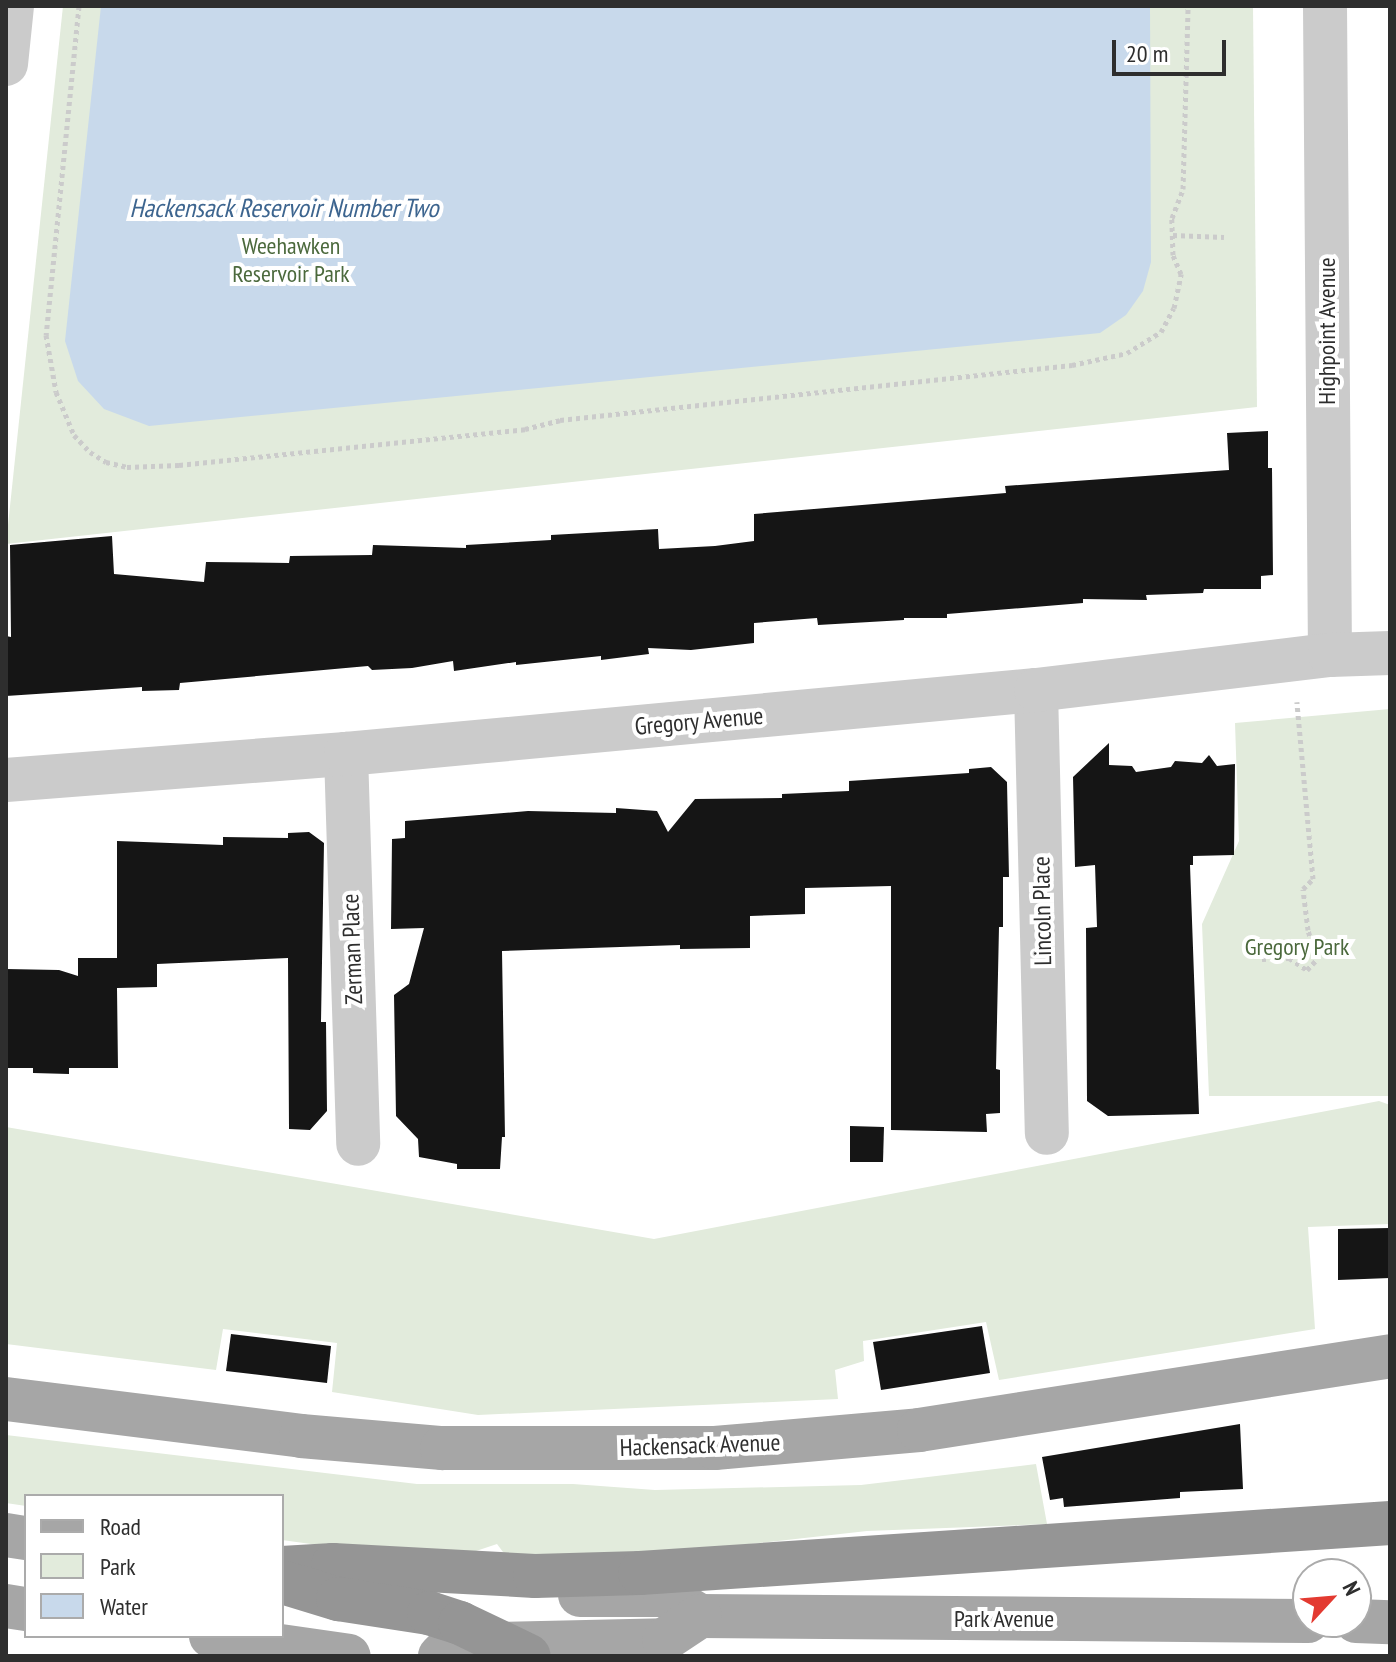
<!DOCTYPE html>
<html>
<head>
<meta charset="utf-8">
<style>
  body { margin:0 }
  #map { position:relative; width:1396px; height:1662px; overflow:hidden; background:#fff; font-family:"PT Sans Narrow",sans-serif }
  div>[style] { position:absolute }
  [style*='--x'] { left:calc(var(--x)*1px); top:calc(var(--y)*1px); width:calc(var(--w)*1px); rotate:calc(var(--a)*1deg) }
  .green>* { inset:0; background:#e2ebdc }
  .water>* { inset:0; background:#c8d9eb }
  .building>* { inset:0; background:#151515 }
  .path>* { height:5px; margin-top:-2.5px; transform-origin:0; background:repeating-linear-gradient(90deg,#cbcbcb 0 4px,transparent 0 8px) }
  .minor>* { height:44px; margin:-22px; padding:0 22px; transform-origin:22px; border-radius:22px; background:#cbcbcb }
  .major>* { height:44px; margin:-22px; padding:0 22px; transform-origin:22px; border-radius:22px; background:#a6a6a6 }
  .highway>* { height:44px; margin:-22px; padding:0 22px; transform-origin:22px; border-radius:22px; background:#959595 }
  span { translate:-50% -50%; white-space:nowrap; text-align:center; line-height:1.15; -webkit-text-stroke:8px #fff; paint-order:stroke }
  .park-label { font-size:24px; color:#4b693c }
  .street-label { font-size:24px; color:#2e2e2e }
  .water-label { font-size:26px; color:#3d658f; font-style:italic }
  .frame { position:absolute; inset:0; border:8px solid #2e2e2e; pointer-events:none }
  .legend { position:absolute; left:24px; top:1494px; width:260px; height:144px; box-sizing:border-box; background:#fff; border:2px solid #ababab; margin:0; padding:10px 14px; list-style:none; font-size:24px; color:#2e2e2e }
  .legend li { display:flex; align-items:center; gap:16px; height:40px }
  .legend b { width:40px; border:2px solid #ababab }
  .north { position:absolute; left:1292px; top:1558px; width:80px; height:80px; box-sizing:border-box; background:#fff; border:2px solid #ababab; border-radius:50%; rotate:64deg; font-size:22px; font-weight:700; line-height:32px; text-align:center; color:#2e2e2e }
  .north::after { content:''; display:block; margin:auto; width:28px; height:36px; background:#e33a31; clip-path:polygon(50% 0,100% 100%,50% 72%,0 100%) }
  .scale { position:absolute; left:1112px; top:40px; width:114px; height:36px; box-sizing:border-box; border:4px solid #2e2e2e; border-top:0; padding-left:10px; font-size:24px; line-height:28px; white-space:nowrap; color:#2e2e2e; -webkit-text-stroke:6px #fff; paint-order:stroke }
</style>
</head>
<body>
<div id="map">
  <div class="green">
    <i style="clip-path:polygon(63px 6px,1253px 6px,1257px 407px,6px 544px)"></i>
    <i style="clip-path:polygon(1390px 709px,1390px 1096px,1209px 1096px,1202px 924px,1239px 841px,1235px 723px)"></i>
    <i style="clip-path:polygon(1379px 1101px,1390px 1105px,1390px 1224px,1308px 1227px,1315px 1329px,999px 1380px,986px 1322px,863px 1341px,864px 1361px,835px 1370px,838px 1399px,478px 1415px,332px 1392px,337px 1343px,223px 1329px,216px 1370px,6px 1344px,6px 1127px,654px 1239px)"></i>
    <i style="clip-path:polygon(6px 1435px,417px 1484px,573px 1484px,655px 1490px,861px 1485px,1036px 1464px,1047px 1524px,867px 1531px,588px 1562px,509px 1560px,497px 1544px,467px 1554px,405px 1557px,282px 1540px,282px 1496px,26px 1496px,26px 1506px,6px 1503px)"></i>
  </div>
  <div class="water">
    <i style="clip-path:polygon(101px 6px,1150px 6px,1151px 262px,1143px 291px,1126px 315px,1100px 333px,149px 426px,104px 409px,78px 381px,65px 341px)"></i>
  </div>
  <div class="building">
    <i style="clip-path:polygon(1268px 431px,1268px 468px,1272px 468px,1273px 575px,1261px 576px,1261px 589px,1204px 589px,1203px 593px,1146px 595px,1147px 600px,1083px 599px,1083px 603px,947px 614px,947px 618px,904px 618px,904px 620px,818px 625px,817px 618px,754px 623px,754px 643px,691px 650px,648px 648px,649px 654px,601px 660px,601px 656px,516px 665px,516px 662px,454px 671px,453px 661px,412px 668px,372px 670px,368px 666px,180px 683px,179px 690px,142px 691px,142px 687px,6px 696px,6px 636px,11px 637px,10px 545px,112px 536px,114px 574px,204px 582px,206px 562px,289px 563px,290px 556px,372px 555px,373px 545px,466px 548px,466px 545px,551px 540px,551px 535px,658px 529px,659px 549px,715px 546px,754px 541px,754px 514px,1006px 493px,1005px 486px,1229px 470px,1227px 433px)"></i>
    <i style="clip-path:polygon(1109px 743px,1109px 765px,1132px 766px,1136px 772px,1171px 767px,1175px 761px,1202px 763px,1209px 755px,1217px 766px,1235px 764px,1234px 855px,1193px 856px,1193px 865px,1190px 865px,1199px 1114px,1108px 1116px,1087px 1101px,1086px 928px,1097px 927px,1095px 865px,1075px 867px,1073px 777px)"></i>
    <i style="clip-path:polygon(991px 767px,1007px 782px,1009px 877px,1003px 877px,1003px 927px,999px 927px,996px 1069px,1000px 1070px,1000px 1113px,986px 1114px,987px 1132px,891px 1130px,891px 886px,805px 888px,805px 914px,750px 916px,750px 948px,680px 949px,680px 945px,502px 951px,505px 1137px,502px 1137px,500px 1169px,457px 1169px,457px 1164px,419px 1157px,418px 1139px,396px 1116px,394px 995px,409px 984px,424px 928px,391px 929px,392px 839px,405px 838px,405px 821px,528px 811px,616px 813px,616px 808px,657px 811px,668px 832px,695px 799px,782px 798px,782px 794px,849px 791px,849px 781px,969px 773px,969px 769px)"></i>
    <i style="clip-path:polygon(309px 832px,324px 843px,321px 1022px,326px 1022px,327px 1111px,310px 1130px,289px 1129px,288px 958px,157px 964px,157px 987px,117px 988px,118px 1068px,69px 1068px,69px 1074px,33px 1073px,33px 1068px,6px 1068px,6px 969px,59px 970px,78px 976px,78px 958px,117px 958px,117px 841px,223px 845px,223px 837px,288px 838px,288px 833px)"></i>
    <i style="clip-path:polygon(850px 1126px,884px 1127px,883px 1162px,850px 1162px)"></i>
    <i style="clip-path:polygon(1390px 1228px,1390px 1278px,1338px 1280px,1338px 1229px)"></i>
    <i style="clip-path:polygon(982px 1326px,990px 1373px,881px 1390px,873px 1342px)"></i>
    <i style="clip-path:polygon(231px 1334px,331px 1346px,327px 1383px,226px 1371px)"></i>
    <i style="clip-path:polygon(1240px 1424px,1243px 1489px,1180px 1492px,1180px 1498px,1064px 1507px,1063px 1498px,1050px 1500px,1042px 1457px)"></i>
  </div>
  <div class="path">
    <i style="--x:79;--y:6;--w:331;--a:95.7"></i>
    <i style="--x:46;--y:335;--w:58;--a:80"></i>
    <i style="--x:56;--y:392;--w:47;--a:67.3"></i>
    <i style="--x:74;--y:435;--w:23;--a:47"></i>
    <i style="--x:90;--y:452;--w:19;--a:32"></i>
    <i style="--x:106;--y:462;--w:22;--a:13"></i>
    <i style="--x:127;--y:467;--w:52;--a:-2.2"></i>
    <i style="--x:179;--y:465;--w:348;--a:-5.9"></i>
    <i style="--x:525;--y:429;--w:36;--a:-14"></i>
    <i style="--x:560;--y:420;--w:515;--a:-6.13"></i>
    <i style="--x:1072;--y:365;--w:56;--a:-12.3"></i>
    <i style="--x:1127;--y:353;--w:40;--a:-32"></i>
    <i style="--x:1161;--y:332;--w:27;--a:-62"></i>
    <i style="--x:1174;--y:308;--w:35;--a:-78"></i>
    <i style="--x:1181;--y:274;--w:21;--a:-113"></i>
    <i style="--x:1173;--y:255;--w:37;--a:-92"></i>
    <i style="--x:1172;--y:218;--w:31;--a:-69"></i>
    <i style="--x:1183;--y:189;--w:183;--a:-88.4"></i>
    <i style="--x:1173;--y:235;--w:51;--a:2.2"></i>
    <i style="--x:1262;--y:959;--w:27;--a:-2"></i>
    <i style="--x:1289;--y:958;--w:22;--a:34"></i>
    <i style="--x:1307;--y:970;--w:16;--a:-47"></i>
    <i style="--x:1318;--y:958;--w:30;--a:-110"></i>
    <i style="--x:1308;--y:930;--w:41;--a:-97"></i>
    <i style="--x:1303;--y:889;--w:14;--a:-45"></i>
    <i style="--x:1313;--y:879;--w:178;--a:-95.2"></i>
  </div>
  <div class="minor">
    <i style="--x:1325;--y:6;--w:649;--a:89.56"></i>
    <i style="--x:6;--y:64;--w:58;--a:-84.1"></i>
    <i style="--x:1036;--y:690;--w:443;--a:88.6"></i>
    <i style="--x:346;--y:754;--w:390;--a:88.2"></i>
    <i style="--x:6;--y:780;--w:341;--a:-4.4"></i>
    <i style="--x:346;--y:754;--w:693;--a:-5.3"></i>
    <i style="--x:1036;--y:690;--w:296;--a:-6.8"></i>
    <i style="--x:1330;--y:655;--w:60;--a:-1.9"></i>
  </div>
  <div class="major">
    <i style="--x:6;--y:1399;--w:297;--a:7.1"></i>
    <i style="--x:301;--y:1436;--w:142;--a:4.9"></i>
    <i style="--x:442;--y:1448;--w:273;--a:0"></i>
    <i style="--x:715;--y:1448;--w:205;--a:-5"></i>
    <i style="--x:919;--y:1430;--w:477;--a:-8.9"></i>
    <i style="--x:6;--y:1535;--w:20;--a:9"></i>
    <i style="--x:580;--y:1595;--w:85;--a:0"></i>
    <i style="--x:665;--y:1595;--w:41;--a:31"></i>
    <i style="--x:700;--y:1616;--w:608;--a:0.47"></i>
    <i style="--x:6;--y:1606;--w:20;--a:9"></i>
    <i style="--x:1356;--y:1621;--w:34;--a:2"></i>
    <i style="--x:211;--y:1636;--w:139;--a:8.2"></i>
    <i style="--x:440;--y:1656;--w:16;--a:-45"></i>
    <i style="--x:451;--y:1645;--w:213;--a:-1.3"></i>
    <i style="--x:664;--y:1640;--w:43;--a:-33.7"></i>
  </div>
  <div class="highway">
    <i style="--x:282;--y:1568;--w:51;--a:-3.4"></i>
    <i style="--x:333;--y:1565;--w:202;--a:3.1"></i>
    <i style="--x:535;--y:1576;--w:105;--a:-1.6"></i>
    <i style="--x:640;--y:1573;--w:752;--a:-3.81"></i>
    <i style="--x:282;--y:1582;--w:59;--a:16.9"></i>
    <i style="--x:338;--y:1599;--w:92;--a:8.7"></i>
    <i style="--x:429;--y:1613;--w:33;--a:18"></i>
    <i style="--x:460;--y:1623;--w:76;--a:25.6"></i>
  </div>
  <div class="park-label">
    <span style="left:291px;top:260px">Weehawken<br>Reservoir Park</span>
    <span style="left:1297px;top:947px">Gregory Park</span>
  </div>
  <div class="street-label">
    <span style="left:1327px;top:331px;rotate:-90deg">Highpoint Avenue</span>
    <span style="left:699px;top:721px;rotate:-5deg">Gregory Avenue</span>
    <span style="left:1042px;top:911px;rotate:-91deg">Lincoln Place</span>
    <span style="left:352px;top:949px;rotate:-92deg">Zerman Place</span>
    <span style="left:700px;top:1445px;rotate:-2deg">Hackensack Avenue</span>
    <span style="left:1004px;top:1619px">Park Avenue</span>
  </div>
  <div class="water-label">
    <span style="left:284px;top:208px">Hackensack Reservoir Number Two</span>
  </div>
  <div class="frame"></div>
  <ul class="legend">
  <li><b style="height:10px;background:#a6a6a6"></b>Road</li>
  <li><b style="height:22px;background:#e2ebdc"></b>Park</li>
  <li><b style="height:22px;background:#c8d9eb"></b>Water</li>
  </ul>
  <div class="north">N</div>
  <div class="scale">20 m</div>
</div>
</body>
</html>
